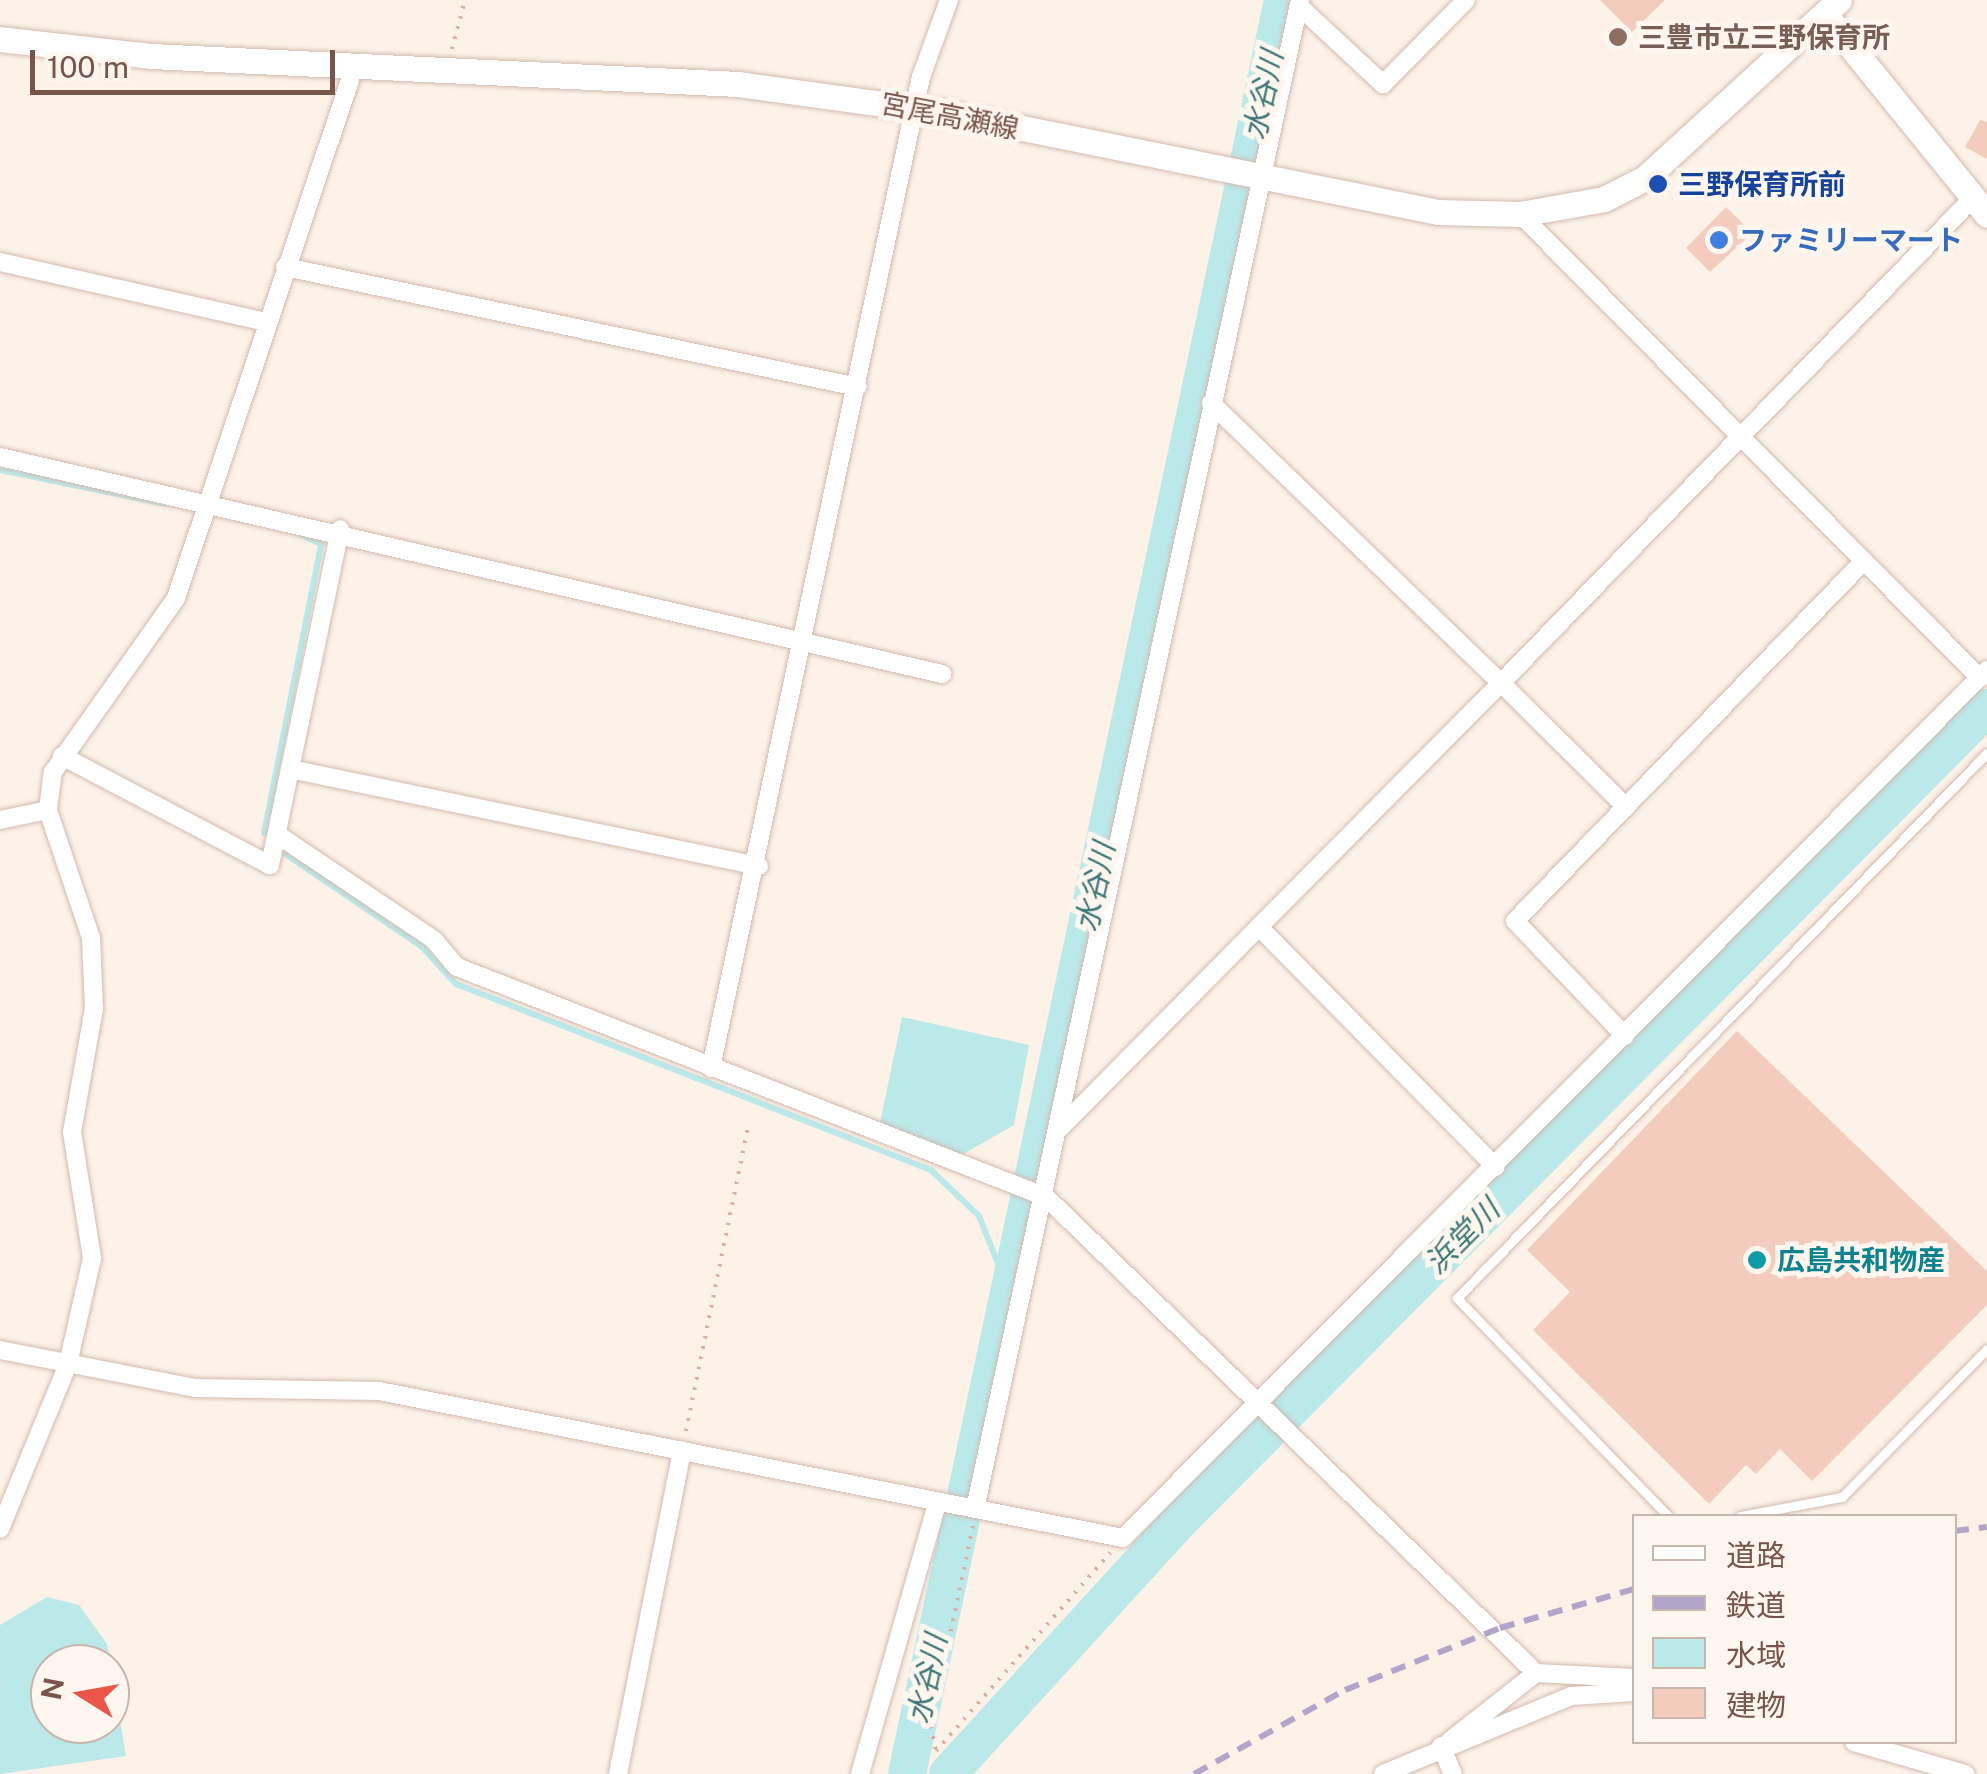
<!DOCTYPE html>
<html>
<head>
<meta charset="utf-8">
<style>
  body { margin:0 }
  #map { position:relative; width:1987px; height:1774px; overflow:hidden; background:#fdf2e8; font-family:"Public Sans","Noto Sans JP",sans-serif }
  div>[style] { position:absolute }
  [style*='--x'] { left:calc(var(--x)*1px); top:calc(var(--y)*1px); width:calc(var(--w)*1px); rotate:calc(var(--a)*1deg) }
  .water>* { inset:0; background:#bbe8e9 }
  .stream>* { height:6px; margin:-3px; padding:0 3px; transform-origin:3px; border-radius:3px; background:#bbe8e9 }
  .river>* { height:38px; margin:-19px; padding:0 19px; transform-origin:19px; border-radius:19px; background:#bbe8e9 }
  .building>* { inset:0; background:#f4ccbe }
  .path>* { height:4px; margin-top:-2px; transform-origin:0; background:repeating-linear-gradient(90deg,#daafa0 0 2.5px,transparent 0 10.5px) }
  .roads { filter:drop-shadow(0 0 2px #d3baaf) drop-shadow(0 0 2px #d3baaf) }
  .lane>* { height:9px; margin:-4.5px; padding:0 4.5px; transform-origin:4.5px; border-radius:4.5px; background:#fff }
  .street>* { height:18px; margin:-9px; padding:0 9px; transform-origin:9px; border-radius:9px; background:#fff }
  .secondary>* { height:25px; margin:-12.5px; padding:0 12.5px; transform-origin:12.5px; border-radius:12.5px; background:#fff }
  .rail>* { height:6px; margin-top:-3px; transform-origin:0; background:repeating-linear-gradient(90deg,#b3a4c9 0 15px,transparent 0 25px) }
  .dots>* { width:28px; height:28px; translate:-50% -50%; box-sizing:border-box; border:5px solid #fff7ef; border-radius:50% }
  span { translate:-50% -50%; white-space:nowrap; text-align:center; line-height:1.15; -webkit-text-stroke:10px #fff7ef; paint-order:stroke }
  .education-label { font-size:28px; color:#785e54; font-weight:700 }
  .left { translate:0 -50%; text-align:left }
  .street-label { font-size:28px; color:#79544a }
  .transit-label { font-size:28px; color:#164399; font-weight:700 }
  .shop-label { font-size:28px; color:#366cbe; font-weight:700 }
  .culture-label { font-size:28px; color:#0d838f; font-weight:700 }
  .water-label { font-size:30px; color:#3a7677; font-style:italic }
  .legend { position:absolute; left:1632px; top:1514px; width:325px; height:230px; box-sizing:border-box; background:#fff7ef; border:2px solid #c9b6ad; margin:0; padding:12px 18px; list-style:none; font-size:30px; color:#79544a }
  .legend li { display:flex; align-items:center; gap:20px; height:50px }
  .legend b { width:50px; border:2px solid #c9b6ad }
  .north { position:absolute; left:30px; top:1644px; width:100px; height:100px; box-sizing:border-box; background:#fff7ef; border:2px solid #c9b6ad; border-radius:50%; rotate:281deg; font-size:28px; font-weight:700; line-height:40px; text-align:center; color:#79544a }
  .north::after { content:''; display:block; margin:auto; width:35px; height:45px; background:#ec5648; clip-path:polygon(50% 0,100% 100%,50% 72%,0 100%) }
  .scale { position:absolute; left:30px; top:50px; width:305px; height:45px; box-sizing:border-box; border:5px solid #79544a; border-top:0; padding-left:12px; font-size:30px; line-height:35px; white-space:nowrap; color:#79544a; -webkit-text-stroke:8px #fff7ef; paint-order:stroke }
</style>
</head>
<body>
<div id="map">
  <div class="water">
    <i style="clip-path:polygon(902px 1017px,1029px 1045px,1014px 1125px,960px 1156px,880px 1123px)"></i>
    <i style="clip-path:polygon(evenodd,47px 1597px,79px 1605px,107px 1644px,126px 1756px,0 1774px,0 1625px,47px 1597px,50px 1664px,110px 1664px,110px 1724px,50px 1724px,50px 1664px)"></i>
  </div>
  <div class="stream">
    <i style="--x:0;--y:470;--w:168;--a:11.6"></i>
    <i style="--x:264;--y:833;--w:295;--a:-78.8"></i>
    <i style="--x:321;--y:544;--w:21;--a:-155"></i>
    <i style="--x:284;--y:853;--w:166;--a:34.2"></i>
    <i style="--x:421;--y:946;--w:52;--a:47.4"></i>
    <i style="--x:456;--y:984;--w:510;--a:21.38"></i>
    <i style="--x:931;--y:1170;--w:66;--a:43.8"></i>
    <i style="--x:979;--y:1216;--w:75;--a:68.2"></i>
  </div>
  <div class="river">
    <i style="--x:907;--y:1774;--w:1813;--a:-78.03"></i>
    <i style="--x:948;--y:1774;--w:344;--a:-47.6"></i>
    <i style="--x:1180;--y:1520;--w:1145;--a:-45.18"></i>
  </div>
  <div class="building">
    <i style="clip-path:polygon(1600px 0,1665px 0,1632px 32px)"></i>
    <i style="clip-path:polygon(1980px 120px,1987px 122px,1987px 159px,1965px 147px)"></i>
    <i style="clip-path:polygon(1726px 207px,1752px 233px,1710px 272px,1686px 248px)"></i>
    <i style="clip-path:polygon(1737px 1031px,1987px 1271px,1987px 1305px,1812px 1481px,1780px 1449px,1756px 1474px,1746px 1465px,1709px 1504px,1533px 1330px,1570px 1292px,1527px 1250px)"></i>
  </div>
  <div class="path">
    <i style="--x:452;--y:49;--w:51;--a:-75.1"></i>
    <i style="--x:686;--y:1431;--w:311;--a:-78.5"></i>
    <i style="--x:973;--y:1526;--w:204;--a:101.9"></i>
    <i style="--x:931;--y:1726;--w:25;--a:79"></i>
    <i style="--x:936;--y:1751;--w:264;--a:-48.7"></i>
  </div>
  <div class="roads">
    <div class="lane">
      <i style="--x:1668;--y:1516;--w:303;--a:-134.1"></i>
      <i style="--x:1457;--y:1298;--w:760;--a:-45.8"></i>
      <i style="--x:1740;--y:1516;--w:104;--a:-10.6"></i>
      <i style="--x:1842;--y:1497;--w:207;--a:-45.6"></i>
    </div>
    <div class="street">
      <i style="--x:1299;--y:6;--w:115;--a:42.9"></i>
      <i style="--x:1383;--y:84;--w:118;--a:-45.3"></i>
      <i style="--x:1520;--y:214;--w:653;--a:45.25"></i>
      <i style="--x:0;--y:262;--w:274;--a:12.7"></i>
      <i style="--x:285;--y:267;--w:585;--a:11.83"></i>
      <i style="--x:1211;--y:403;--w:403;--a:44"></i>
      <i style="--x:1501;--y:683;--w:344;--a:134.8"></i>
      <i style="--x:1259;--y:927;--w:337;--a:45.4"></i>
      <i style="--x:0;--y:457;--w:967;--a:12.97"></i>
      <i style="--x:62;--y:756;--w:235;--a:27.7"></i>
      <i style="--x:270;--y:865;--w:343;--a:-78.2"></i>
      <i style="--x:290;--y:769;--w:479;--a:11.7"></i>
      <i style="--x:1626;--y:807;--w:176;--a:-135.2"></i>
      <i style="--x:1501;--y:683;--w:677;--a:-45.78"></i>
      <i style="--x:0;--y:820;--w:49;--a:-11.8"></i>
      <i style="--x:278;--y:835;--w:188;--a:33.9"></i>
      <i style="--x:434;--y:940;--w:35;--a:50"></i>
      <i style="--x:457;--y:967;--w:632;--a:21.33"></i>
      <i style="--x:1046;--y:1197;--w:683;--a:44.17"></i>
      <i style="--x:1536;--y:1673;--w:110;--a:141.7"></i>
      <i style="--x:1625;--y:1036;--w:159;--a:-133.7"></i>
      <i style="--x:1515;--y:921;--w:500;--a:-45.9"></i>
      <i style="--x:711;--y:1068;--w:1013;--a:-78.04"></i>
      <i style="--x:921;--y:77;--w:82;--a:-70"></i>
      <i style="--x:1060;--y:1128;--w:283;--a:-45.3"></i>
      <i style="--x:0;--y:1350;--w:199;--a:11"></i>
      <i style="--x:195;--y:1388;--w:184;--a:0.9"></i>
      <i style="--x:379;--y:1391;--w:758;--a:11.18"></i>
      <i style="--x:1123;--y:1538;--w:1225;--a:-45.13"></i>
      <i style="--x:975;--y:1509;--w:1544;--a:-77.85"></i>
      <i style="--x:0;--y:1529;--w:178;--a:-67.6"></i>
      <i style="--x:68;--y:1364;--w:109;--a:-77.2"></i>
      <i style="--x:92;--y:1258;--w:128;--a:-99"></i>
      <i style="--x:72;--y:1132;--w:125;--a:-79.9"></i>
      <i style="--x:94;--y:1009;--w:71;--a:-92.4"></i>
      <i style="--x:91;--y:938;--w:135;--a:-108.6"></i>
      <i style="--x:48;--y:810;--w:38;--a:-83"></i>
      <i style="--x:53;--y:772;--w:213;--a:-54.7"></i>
      <i style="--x:176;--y:598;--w:546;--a:-71.43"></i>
      <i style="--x:1536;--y:1673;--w:98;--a:2.9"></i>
      <i style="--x:1854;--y:1742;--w:116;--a:16.1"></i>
      <i style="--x:1441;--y:1746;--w:30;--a:67"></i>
      <i style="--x:618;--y:1774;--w:330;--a:-78.8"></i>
      <i style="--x:860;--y:1774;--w:282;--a:-74.1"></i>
      <i style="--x:1383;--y:1774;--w:204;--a:-22.5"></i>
      <i style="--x:1571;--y:1696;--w:63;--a:-3.6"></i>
    </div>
    <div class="secondary">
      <i style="--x:1826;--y:16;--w:256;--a:51"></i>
      <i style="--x:0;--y:39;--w:152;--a:6.4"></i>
      <i style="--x:151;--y:56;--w:588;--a:2.73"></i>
      <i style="--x:738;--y:84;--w:207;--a:7.8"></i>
      <i style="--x:943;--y:112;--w:505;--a:11.42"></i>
      <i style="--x:1438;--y:212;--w:82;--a:1.4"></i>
      <i style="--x:1520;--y:214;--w:85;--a:-10.1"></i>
      <i style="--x:1604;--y:199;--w:46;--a:-27.1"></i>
      <i style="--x:1645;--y:178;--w:263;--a:-42.5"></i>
    </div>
  </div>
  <div class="rail">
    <i style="--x:1954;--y:1531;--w:33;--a:-7"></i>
    <i style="--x:1194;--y:1774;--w:173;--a:-29.1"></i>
    <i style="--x:1345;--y:1690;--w:167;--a:-21.8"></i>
    <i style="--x:1500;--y:1628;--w:140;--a:-16.2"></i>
  </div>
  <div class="dots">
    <i style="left:1618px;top:37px;background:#8d6e63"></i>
    <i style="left:1658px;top:184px;background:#1a4fb4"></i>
    <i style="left:1719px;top:240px;background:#3f7fe0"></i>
    <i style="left:1757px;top:1260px;background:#0f9aa8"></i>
  </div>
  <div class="education-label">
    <span class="left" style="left:1638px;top:37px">三豊市立三野保育所</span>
  </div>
  <div class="street-label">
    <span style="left:950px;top:116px;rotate:11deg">宮尾高瀬線</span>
  </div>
  <div class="transit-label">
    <span class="left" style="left:1678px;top:184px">三野保育所前</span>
  </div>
  <div class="shop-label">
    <span class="left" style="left:1739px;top:240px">ファミリーマート</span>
  </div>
  <div class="culture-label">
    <span class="left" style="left:1777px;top:1260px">広島共和物産</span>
  </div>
  <div class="water-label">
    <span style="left:1263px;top:95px;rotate:-78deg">水谷川</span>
    <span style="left:1095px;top:887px;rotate:-78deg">水谷川</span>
    <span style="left:1462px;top:1236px;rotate:-45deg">浜堂川</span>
    <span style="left:927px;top:1679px;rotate:-78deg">水谷川</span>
  </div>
  <ul class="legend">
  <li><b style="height:12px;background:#fff"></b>道路</li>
  <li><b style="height:12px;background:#b3a4c9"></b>鉄道</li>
  <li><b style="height:28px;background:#bbe8e9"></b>水域</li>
  <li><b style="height:28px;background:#f4ccbe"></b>建物</li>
  </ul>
  <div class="north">N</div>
  <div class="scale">100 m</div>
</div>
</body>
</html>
